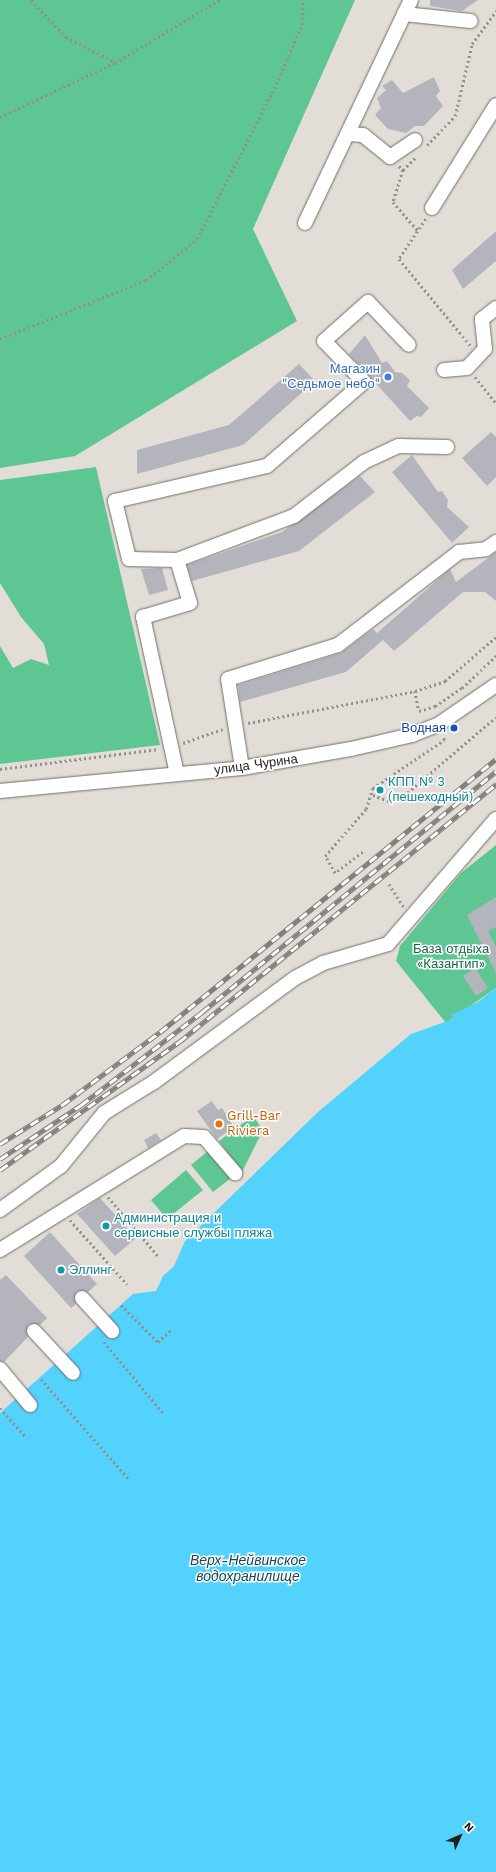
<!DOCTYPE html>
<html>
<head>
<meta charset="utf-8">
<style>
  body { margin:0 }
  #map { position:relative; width:496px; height:1872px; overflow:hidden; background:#e2ded7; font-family:"Work Sans",sans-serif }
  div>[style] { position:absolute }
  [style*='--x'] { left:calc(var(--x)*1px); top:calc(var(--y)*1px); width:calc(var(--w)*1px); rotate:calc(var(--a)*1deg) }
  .green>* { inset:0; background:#5dc693 }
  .water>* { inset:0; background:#52d2fc }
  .building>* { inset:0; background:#b4b4bc }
  .path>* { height:2.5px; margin-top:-1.25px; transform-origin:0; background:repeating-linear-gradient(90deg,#93908b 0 2px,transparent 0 5px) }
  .roads { filter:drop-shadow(0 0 1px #716e67) drop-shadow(0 0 1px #716e67) }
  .minor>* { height:14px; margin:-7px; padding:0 7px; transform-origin:7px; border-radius:7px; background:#fff }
  .rail>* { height:4.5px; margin-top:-2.25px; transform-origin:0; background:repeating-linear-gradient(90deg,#fff 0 9px,#84817c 0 18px); box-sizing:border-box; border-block:1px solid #84817c }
  .dots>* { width:11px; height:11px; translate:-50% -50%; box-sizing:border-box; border:2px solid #fff; border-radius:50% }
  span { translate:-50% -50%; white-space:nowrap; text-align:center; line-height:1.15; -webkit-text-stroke:3px #fff; paint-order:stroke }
  .shop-label { font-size:13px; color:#366cbe }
  .right { translate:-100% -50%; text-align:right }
  .transit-label { font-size:13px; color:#164399 }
  .street-label { font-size:13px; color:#201f1c }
  .culture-label { font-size:13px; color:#0d838f }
  .left { translate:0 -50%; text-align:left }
  .park-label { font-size:13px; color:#146543 }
  .food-label { font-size:13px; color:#c56008 }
  .water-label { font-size:14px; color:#12495a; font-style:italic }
  .north { position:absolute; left:440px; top:1816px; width:40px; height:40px; -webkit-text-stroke:3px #fff; paint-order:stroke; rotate:45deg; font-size:11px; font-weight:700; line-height:16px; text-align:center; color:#201f1c }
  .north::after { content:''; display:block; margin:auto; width:14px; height:18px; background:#201f1c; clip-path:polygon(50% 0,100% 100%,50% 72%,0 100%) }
</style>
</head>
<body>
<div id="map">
  <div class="green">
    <i style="clip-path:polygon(0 0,355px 0,253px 229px,297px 321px,75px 456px,0 468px)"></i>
    <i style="clip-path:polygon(96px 467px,160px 745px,0 764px,0 646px,13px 668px,31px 659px,49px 665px,44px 644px,21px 617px,0 583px,0 480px)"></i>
    <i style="clip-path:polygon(496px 845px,496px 988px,446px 1023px,396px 961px,400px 946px,461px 873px)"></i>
    <i style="clip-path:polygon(253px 1116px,263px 1130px,242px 1172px,219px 1141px)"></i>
    <i style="clip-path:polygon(208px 1151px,231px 1178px,213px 1192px,191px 1165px)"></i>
    <i style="clip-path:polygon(186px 1170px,203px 1190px,167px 1219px,151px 1200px)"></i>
  </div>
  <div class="water">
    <i style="clip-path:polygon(496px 988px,496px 1872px,0 1872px,0 1413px,133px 1294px,156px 1291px,163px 1276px,174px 1266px,185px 1241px,318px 1112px,411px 1034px,453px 1019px,451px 1015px,478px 1002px)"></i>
  </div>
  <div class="building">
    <i style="clip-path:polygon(430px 0,478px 0,462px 11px,430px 6px)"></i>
    <i style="clip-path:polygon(434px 77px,440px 91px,436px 96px,443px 106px,424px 126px,415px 126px,406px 133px,388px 129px,375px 115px,381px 108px,377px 98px,386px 90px,382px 86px,392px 80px,403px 93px)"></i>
    <i style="clip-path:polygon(496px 231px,496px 261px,463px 289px,452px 270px)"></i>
    <i style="clip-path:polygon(365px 335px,382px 363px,387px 361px,395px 372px,402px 373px,410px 380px,407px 386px,429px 408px,421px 417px,417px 416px,410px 421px,349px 354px)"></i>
    <i style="clip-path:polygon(299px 364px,315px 381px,243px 445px,137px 474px,137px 450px,229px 425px)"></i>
    <i style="clip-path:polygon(491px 432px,496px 437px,496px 477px,487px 486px,462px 458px)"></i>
    <i style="clip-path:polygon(412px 455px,438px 492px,442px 491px,448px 500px,447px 507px,469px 527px,452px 543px,392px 472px)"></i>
    <i style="clip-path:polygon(360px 476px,375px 492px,299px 551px,192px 581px,187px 565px,282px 532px)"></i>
    <i style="clip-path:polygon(496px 552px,496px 601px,485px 592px,463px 592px,394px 651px,381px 638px,383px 640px,346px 672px,240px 702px,238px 685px,341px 653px,373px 629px,377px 633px,450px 569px,456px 582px)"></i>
    <i style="clip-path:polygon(162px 568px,168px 590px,149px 595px,141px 569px)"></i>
    <i style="clip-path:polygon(496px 897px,496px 927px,488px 931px,496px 947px,496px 973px,467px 915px)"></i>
    <i style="clip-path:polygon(475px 968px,488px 988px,476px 996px,463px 976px)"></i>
    <i style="clip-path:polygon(212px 1101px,218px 1110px,222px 1108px,234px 1127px,217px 1139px,197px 1111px)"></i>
    <i style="clip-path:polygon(156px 1133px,161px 1140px,148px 1148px,144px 1140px)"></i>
    <i style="clip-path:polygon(100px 1198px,136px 1238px,115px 1256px,77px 1214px)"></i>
    <i style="clip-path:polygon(50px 1232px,97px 1284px,88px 1292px,77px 1291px,76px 1304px,71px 1308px,24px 1256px)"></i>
    <i style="clip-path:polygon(6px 1275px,47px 1318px,40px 1325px,28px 1325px,28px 1337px,4px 1362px,0 1361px,0 1280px)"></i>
  </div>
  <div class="path">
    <i style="--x:31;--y:0;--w:51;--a:46.6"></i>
    <i style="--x:66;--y:37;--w:55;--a:27"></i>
    <i style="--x:0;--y:117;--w:127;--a:-25.2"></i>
    <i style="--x:115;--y:63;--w:122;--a:-31.2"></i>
    <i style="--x:427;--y:145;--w:40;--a:-46"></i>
    <i style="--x:455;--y:116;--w:74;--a:-76.7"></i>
    <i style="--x:472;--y:44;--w:41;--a:-54"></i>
    <i style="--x:399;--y:166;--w:6;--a:45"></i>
    <i style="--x:403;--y:170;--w:34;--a:107"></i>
    <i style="--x:393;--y:202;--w:38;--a:49"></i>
    <i style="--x:403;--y:170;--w:20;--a:-45"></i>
    <i style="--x:426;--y:219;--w:48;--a:124"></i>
    <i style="--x:399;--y:259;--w:113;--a:50.4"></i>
    <i style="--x:0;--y:339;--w:157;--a:-22"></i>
    <i style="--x:146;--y:280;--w:65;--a:-38.8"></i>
    <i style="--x:197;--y:239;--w:164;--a:-62.8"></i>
    <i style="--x:272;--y:93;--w:74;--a:-66.2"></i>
    <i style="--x:302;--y:25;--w:25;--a:-88"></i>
    <i style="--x:475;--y:377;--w:33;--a:51"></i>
    <i style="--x:415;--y:691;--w:20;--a:79"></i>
    <i style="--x:419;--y:711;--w:17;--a:-17"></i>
    <i style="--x:435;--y:706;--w:32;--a:-34"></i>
    <i style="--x:462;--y:688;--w:47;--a:-43.3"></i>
    <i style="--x:248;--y:723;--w:170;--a:-10.8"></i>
    <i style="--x:415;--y:691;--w:32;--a:-18"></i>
    <i style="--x:445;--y:681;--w:67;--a:-40.8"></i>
    <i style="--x:183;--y:743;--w:42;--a:-19.3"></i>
    <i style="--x:0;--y:769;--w:160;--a:-7.2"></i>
    <i style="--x:373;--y:795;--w:17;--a:21"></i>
    <i style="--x:389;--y:801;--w:11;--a:-10"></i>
    <i style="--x:400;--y:799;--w:126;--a:-40.5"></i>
    <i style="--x:363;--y:852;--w:35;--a:143"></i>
    <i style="--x:335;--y:873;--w:20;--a:-120"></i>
    <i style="--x:325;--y:856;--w:62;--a:-48.9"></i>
    <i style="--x:366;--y:809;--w:22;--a:-72"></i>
    <i style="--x:373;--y:788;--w:86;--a:-34.1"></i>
    <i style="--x:444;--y:740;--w:5;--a:-101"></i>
    <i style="--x:389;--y:884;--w:27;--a:57"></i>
    <i style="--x:108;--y:1197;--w:79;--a:49.6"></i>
    <i style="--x:70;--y:1220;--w:86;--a:48.3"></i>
    <i style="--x:121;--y:1305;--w:52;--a:45"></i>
    <i style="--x:158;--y:1342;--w:19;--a:-43"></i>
    <i style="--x:104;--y:1342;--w:94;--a:50.2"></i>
    <i style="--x:41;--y:1379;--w:133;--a:48.7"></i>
    <i style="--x:0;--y:1408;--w:40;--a:48"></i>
  </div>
  <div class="roads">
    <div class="minor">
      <i style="--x:404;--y:14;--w:67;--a:6"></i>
      <i style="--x:349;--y:134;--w:14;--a:4"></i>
      <i style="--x:363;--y:135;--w:35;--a:39"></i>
      <i style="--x:390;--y:157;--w:30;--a:-34"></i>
      <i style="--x:432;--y:208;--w:121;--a:-58.1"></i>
      <i style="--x:305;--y:223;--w:247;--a:-64.6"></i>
      <i style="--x:444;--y:370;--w:23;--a:-5"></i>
      <i style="--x:467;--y:368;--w:26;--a:-47"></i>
      <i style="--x:485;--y:349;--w:30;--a:-96"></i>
      <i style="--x:482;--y:319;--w:18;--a:-38"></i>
      <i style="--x:177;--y:560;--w:48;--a:-178.8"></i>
      <i style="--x:129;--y:559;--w:60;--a:-103.6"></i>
      <i style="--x:115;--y:501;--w:156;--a:-13"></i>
      <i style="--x:267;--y:466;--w:128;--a:-40.9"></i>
      <i style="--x:364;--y:382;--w:57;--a:-134.3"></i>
      <i style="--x:324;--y:341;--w:59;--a:-41.6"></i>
      <i style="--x:368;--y:302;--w:59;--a:46.4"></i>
      <i style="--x:242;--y:768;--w:90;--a:-98.9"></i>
      <i style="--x:228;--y:679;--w:115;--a:-17.2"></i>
      <i style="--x:338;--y:645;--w:153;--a:-37.5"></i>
      <i style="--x:459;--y:552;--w:27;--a:-6"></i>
      <i style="--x:486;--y:549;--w:12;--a:-35"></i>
      <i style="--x:177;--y:774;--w:161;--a:-102.2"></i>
      <i style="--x:143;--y:617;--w:49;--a:-16.6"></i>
      <i style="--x:190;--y:603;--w:45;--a:-106.8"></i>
      <i style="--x:177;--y:560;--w:125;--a:-20.6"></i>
      <i style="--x:294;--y:516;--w:88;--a:-37.6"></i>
      <i style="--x:364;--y:462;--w:38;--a:-25"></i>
      <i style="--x:399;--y:446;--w:48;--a:1.2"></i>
      <i style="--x:0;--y:791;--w:243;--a:-5.4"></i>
      <i style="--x:242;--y:768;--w:111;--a:-9.9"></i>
      <i style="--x:351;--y:749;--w:63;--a:-12.9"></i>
      <i style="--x:412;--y:735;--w:29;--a:-22"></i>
      <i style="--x:439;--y:724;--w:69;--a:-34.4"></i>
      <i style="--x:0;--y:1210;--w:75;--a:-35.8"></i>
      <i style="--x:61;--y:1166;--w:68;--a:-50.9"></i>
      <i style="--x:104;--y:1113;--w:59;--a:-31.8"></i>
      <i style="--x:154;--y:1082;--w:175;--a:-36.4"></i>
      <i style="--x:295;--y:978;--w:32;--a:-28"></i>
      <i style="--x:323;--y:963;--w:68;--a:-16.3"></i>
      <i style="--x:388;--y:944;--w:165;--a:-49.2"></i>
      <i style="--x:0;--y:1250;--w:216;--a:-31.8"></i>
      <i style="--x:184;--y:1136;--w:20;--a:3"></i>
      <i style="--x:204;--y:1137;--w:48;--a:49.3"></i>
      <i style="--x:82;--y:1298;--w:45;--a:47.7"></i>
      <i style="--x:34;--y:1331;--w:57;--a:47.1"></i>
      <i style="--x:0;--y:1369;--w:47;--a:50.2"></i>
    </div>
  </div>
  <div class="rail">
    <i style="--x:0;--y:1144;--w:73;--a:-32.2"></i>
    <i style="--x:62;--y:1105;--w:122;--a:-36.7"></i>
    <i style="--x:160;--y:1032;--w:433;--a:-39.1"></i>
    <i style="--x:0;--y:1159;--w:97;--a:-33.7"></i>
    <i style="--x:81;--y:1105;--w:153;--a:-37.5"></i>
    <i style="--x:202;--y:1012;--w:380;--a:-39.3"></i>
    <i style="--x:0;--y:1170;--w:220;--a:-35.6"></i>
    <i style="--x:179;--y:1042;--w:409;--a:-39.1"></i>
  </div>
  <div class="dots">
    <i style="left:388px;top:377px;background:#3f7fe0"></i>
    <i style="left:454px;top:728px;background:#1a4fb4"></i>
    <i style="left:380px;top:790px;background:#0f9aa8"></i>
    <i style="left:219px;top:1124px;background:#e8710a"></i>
    <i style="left:106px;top:1226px;background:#0f9aa8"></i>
    <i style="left:61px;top:1270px;background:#0f9aa8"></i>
  </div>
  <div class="shop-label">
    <span class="right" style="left:380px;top:377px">Магазин<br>"Седьмое небо"</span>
  </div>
  <div class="transit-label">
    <span class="right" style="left:446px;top:728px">Водная</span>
  </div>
  <div class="street-label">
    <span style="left:256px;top:765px;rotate:-8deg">улица Чурина</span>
  </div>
  <div class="culture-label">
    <span class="left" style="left:388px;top:790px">КПП № 3<br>(пешеходный)</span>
    <span class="left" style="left:114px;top:1226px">Администрация и<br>сервисные службы пляжа</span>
    <span class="left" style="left:69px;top:1270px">Эллинг</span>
  </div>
  <div class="park-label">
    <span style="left:451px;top:957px">База отдыха<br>«Казантип»</span>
  </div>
  <div class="food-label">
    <span class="left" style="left:227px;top:1124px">Grill-Bar<br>Riviera</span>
  </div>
  <div class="water-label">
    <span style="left:248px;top:1568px">Верх-Нейвинское<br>водохранилище</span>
  </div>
  <div class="north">N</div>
</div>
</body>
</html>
